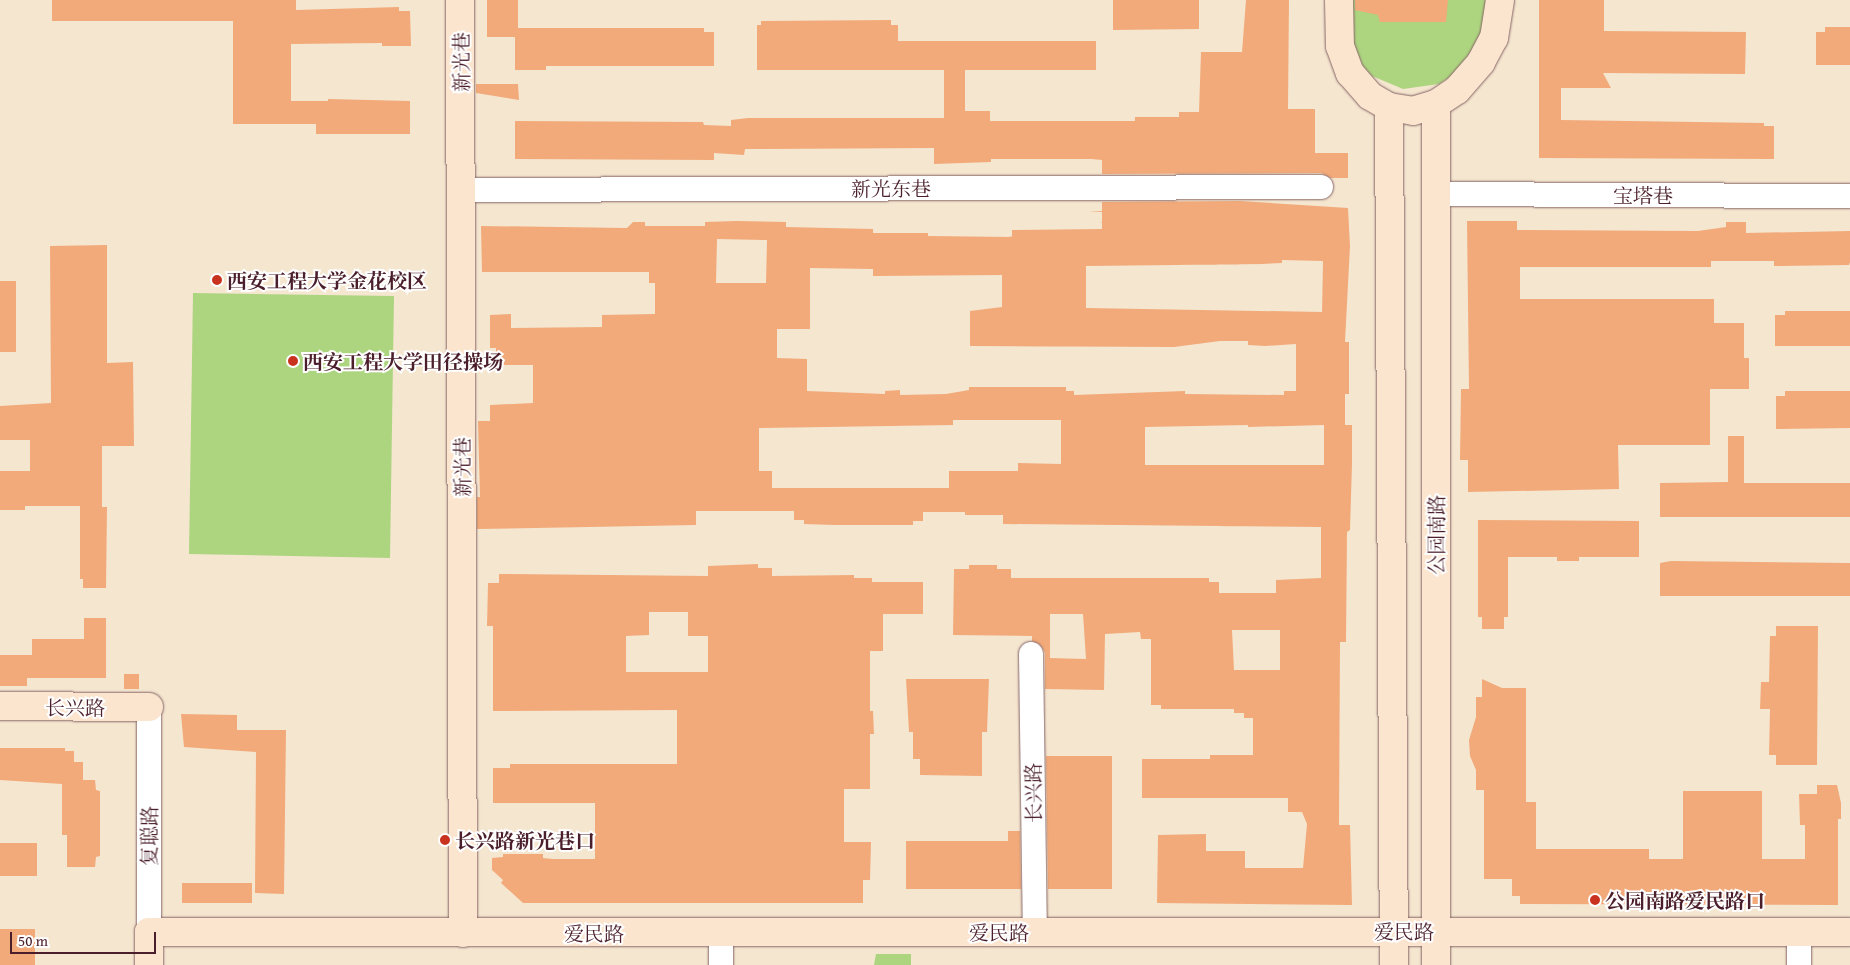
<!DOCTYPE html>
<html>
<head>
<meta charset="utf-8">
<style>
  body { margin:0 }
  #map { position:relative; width:1850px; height:965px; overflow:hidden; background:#f5e6d0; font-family:"Gentium Book Plus","Noto Serif SC",serif }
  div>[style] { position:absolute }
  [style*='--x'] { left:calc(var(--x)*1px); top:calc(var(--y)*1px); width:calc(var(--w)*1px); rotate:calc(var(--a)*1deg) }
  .green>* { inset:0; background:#add580 }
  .building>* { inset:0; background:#f2aa7a }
  .roads { filter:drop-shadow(0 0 1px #866565) drop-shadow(0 0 1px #866565) }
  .street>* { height:24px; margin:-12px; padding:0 12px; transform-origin:12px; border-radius:12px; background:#fff }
  .secondary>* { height:28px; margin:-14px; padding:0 14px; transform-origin:14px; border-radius:14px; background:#fbe5cf }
  .dots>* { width:14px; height:14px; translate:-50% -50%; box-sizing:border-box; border:2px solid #fff; border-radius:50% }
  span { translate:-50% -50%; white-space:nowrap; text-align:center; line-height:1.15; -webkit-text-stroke:4px #fff; paint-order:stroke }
  .street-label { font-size:20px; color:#4a1f2b }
  .poi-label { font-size:20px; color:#4a1f2b; font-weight:700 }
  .left { translate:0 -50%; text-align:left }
  .scale { position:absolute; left:10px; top:932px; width:146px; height:22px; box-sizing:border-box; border:2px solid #4a1f2b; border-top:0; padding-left:6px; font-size:15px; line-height:18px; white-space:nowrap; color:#4a1f2b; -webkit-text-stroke:4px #fff; paint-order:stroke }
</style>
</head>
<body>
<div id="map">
  <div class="green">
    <i style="clip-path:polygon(1350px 0,1485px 0,1485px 16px,1480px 39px,1454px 74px,1439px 84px,1403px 89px,1372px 76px,1363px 66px,1352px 41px)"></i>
    <i style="clip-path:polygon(193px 293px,394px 296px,390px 558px,189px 554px)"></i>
    <i style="clip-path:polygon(876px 954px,911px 954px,911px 965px,874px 965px)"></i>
  </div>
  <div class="building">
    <i style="clip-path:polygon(52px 0,296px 0,296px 10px,399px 7px,399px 11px,410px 11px,411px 46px,382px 46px,382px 43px,291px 44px,291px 101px,328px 101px,328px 99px,410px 101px,410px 134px,316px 134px,316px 124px,233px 124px,233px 21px,52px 21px)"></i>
    <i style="clip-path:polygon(487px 0,518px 0,518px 28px,704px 28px,704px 32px,714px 32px,714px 66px,546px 66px,546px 70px,515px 70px,515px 37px,487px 37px)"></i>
    <i style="clip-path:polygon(1113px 0,1199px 0,1199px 29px,1113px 30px)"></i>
    <i style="clip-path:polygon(1246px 0,1289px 0,1288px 109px,1315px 109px,1315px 153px,1348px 153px,1348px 178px,1331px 178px,1321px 173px,1102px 174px,1102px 160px,1091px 159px,991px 159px,991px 162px,934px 164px,934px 148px,745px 149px,744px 155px,714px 153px,714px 160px,515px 159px,515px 121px,703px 122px,704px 125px,731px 126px,731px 120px,748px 118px,944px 118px,944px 70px,757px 70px,757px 25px,761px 25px,761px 21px,891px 20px,891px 25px,898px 25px,898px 41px,1096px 41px,1096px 70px,965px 70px,965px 111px,990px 111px,990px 121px,1135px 121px,1135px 117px,1179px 117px,1179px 112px,1199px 112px,1201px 52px,1242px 52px)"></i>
    <i style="clip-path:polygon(1355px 0,1448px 0,1446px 22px,1380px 22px,1378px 15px,1355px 10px)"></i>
    <i style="clip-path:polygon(1539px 0,1604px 0,1604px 31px,1746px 32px,1745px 74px,1603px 73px,1611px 88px,1561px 88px,1561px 120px,1764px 123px,1764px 126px,1774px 126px,1774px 159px,1539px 158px)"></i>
    <i style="clip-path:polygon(1825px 27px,1850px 27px,1850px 65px,1816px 65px,1816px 32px,1825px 32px)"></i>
    <i style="clip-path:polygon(476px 84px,518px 84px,519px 100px,476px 93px)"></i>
    <i style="clip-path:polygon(evenodd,1240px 201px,1348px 208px,1350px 246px,1345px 342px,1349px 342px,1349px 394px,1345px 394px,1345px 425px,1352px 425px,1352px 464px,1350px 530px,1347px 532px,1346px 642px,1340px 642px,1339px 825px,1350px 825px,1352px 905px,1157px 903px,1158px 835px,1206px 834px,1206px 851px,1245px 851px,1245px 868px,1303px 868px,1307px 824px,1302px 812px,1288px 812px,1288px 798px,1142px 798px,1142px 759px,1210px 759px,1210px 755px,1253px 755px,1253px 718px,1244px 718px,1244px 713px,1234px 713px,1234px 709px,1161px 709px,1161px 705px,1151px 705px,1151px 639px,1141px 639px,1140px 632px,1105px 634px,1104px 690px,1045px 689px,1045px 653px,1042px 647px,1032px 641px,1032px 636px,953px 635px,954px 569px,969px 569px,969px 565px,997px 565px,997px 569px,1011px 569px,1011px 578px,1209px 578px,1209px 582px,1219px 582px,1219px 593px,1276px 593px,1276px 580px,1321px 578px,1321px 527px,1003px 524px,1003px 515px,965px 515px,965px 512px,923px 512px,923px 521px,913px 521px,913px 525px,835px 525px,804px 524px,804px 520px,794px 520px,794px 511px,696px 511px,696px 525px,477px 529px,477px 497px,480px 497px,478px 421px,490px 421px,490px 405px,533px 403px,533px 365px,496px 365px,496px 348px,490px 348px,490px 315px,511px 314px,511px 328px,602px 327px,602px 315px,655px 314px,655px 283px,649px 283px,649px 272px,482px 272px,481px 226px,627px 228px,633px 222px,645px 222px,645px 226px,705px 226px,705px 222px,736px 221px,786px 222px,786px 227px,873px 229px,873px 233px,928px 233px,928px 236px,1012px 237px,1012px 230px,1102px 229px,1102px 202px,1240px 201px,717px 239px,767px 240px,766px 283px,716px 283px,717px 239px,1240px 201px,1282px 260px,1323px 261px,1322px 312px,1086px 308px,1086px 266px,1261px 264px,1282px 263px,1282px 260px,1240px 201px,810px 268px,873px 269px,873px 276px,1002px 275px,1002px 307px,970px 311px,970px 346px,1174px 347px,1220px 341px,1248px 341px,1248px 345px,1265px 346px,1296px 344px,1296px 391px,1284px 391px,1284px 395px,1185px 394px,1185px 391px,1074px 395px,1074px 391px,1066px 391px,1066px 387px,969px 387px,969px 390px,946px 394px,900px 395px,900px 390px,885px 391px,885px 394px,807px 391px,807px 359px,777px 358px,777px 329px,810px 329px,810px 268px,1240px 201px,953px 420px,1061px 420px,1061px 464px,1018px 463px,1018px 471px,949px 471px,949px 488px,772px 488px,772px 471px,759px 471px,759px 428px,953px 425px,953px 420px,1240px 201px,1248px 425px,1248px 427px,1324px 425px,1324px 465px,1145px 465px,1145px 427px,1248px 425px,1240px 201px,1050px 614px,1083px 614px,1086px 659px,1050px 658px,1050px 614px,1240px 201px,1232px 630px,1280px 630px,1280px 670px,1234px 670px,1232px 630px)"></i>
    <i style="clip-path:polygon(1467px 221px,1517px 221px,1517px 230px,1698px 231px,1726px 227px,1726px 222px,1746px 222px,1746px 233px,1850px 231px,1850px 262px,1849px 265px,1774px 266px,1774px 261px,1711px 261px,1711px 267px,1520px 267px,1520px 299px,1714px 299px,1714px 323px,1744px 323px,1744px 358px,1749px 358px,1749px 389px,1710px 389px,1710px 445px,1618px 445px,1619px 489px,1468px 492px,1468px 460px,1460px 460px,1461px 389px,1469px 389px)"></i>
    <i style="clip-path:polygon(107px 245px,107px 363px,133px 362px,134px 446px,102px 446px,102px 507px,107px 507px,106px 588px,83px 588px,83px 579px,80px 579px,80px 506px,25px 506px,25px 510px,0 510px,0 471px,30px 471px,30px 440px,0 440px,0 406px,51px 403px,50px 246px)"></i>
    <i style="clip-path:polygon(0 281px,16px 281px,16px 352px,0 352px)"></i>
    <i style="clip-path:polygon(1785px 311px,1850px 311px,1850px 346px,1775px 346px,1775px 315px,1785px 315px)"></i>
    <i style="clip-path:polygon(1785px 391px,1850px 391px,1850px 428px,1776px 429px,1776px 396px,1785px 396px)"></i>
    <i style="clip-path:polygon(1728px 436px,1744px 436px,1744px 483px,1850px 483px,1850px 517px,1660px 517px,1660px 483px,1728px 482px)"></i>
    <i style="clip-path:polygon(1478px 520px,1639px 521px,1639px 557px,1579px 557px,1579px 561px,1557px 561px,1557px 557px,1508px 557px,1508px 617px,1504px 617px,1504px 629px,1482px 629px,1482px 617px,1478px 617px)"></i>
    <i style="clip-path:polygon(1671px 561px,1850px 563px,1850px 596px,1660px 596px,1660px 563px)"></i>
    <i style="clip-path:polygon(evenodd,758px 564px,758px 568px,772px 568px,772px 576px,854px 575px,854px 578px,872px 578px,872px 582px,923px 582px,923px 614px,883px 614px,883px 651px,870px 651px,870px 711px,873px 711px,874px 734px,870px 734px,870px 789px,844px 789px,844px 842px,871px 842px,870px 880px,863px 880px,863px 903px,523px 903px,501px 883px,503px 880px,492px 870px,492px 858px,503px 857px,503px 854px,543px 854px,543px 858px,553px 859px,595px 859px,595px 803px,493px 803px,493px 768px,510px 768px,510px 764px,677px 764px,677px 710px,493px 711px,493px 626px,487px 626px,488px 583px,499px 583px,499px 574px,708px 576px,708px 566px,758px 564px,649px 612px,688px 612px,688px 636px,708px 636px,708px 672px,626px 672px,626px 636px,649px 635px,649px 612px)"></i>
    <i style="clip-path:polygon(84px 618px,106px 618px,106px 678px,27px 678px,27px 686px,0 686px,0 655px,32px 655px,32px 639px,84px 639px)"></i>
    <i style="clip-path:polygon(1776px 626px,1818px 626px,1817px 765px,1776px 765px,1776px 755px,1769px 755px,1770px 709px,1760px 709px,1761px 682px,1769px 682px,1770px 636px,1776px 636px)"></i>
    <i style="clip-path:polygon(124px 674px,139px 674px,139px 689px,124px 689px)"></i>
    <i style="clip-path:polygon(906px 679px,989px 679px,987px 732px,982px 732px,982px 776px,920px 775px,920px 759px,913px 759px,913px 732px,909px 732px)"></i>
    <i style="clip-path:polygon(1482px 679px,1502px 688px,1526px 688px,1526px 802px,1536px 802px,1536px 849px,1649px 849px,1649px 859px,1683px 859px,1683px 791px,1762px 791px,1762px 859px,1805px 859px,1805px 825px,1800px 825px,1799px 794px,1817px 794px,1817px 785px,1837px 785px,1841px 803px,1841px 819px,1838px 819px,1838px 905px,1520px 904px,1520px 896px,1512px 896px,1512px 879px,1484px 879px,1484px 790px,1476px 790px,1476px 770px,1470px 756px,1469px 740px,1476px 717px,1476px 697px,1482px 697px)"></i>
    <i style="clip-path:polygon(181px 714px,237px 715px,237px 730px,286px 730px,284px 894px,255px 893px,256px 752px,184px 747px)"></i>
    <i style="clip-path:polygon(0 748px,65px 748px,65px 751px,74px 751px,74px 762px,83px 762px,83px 780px,95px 780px,96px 790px,100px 791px,100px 856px,96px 857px,95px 867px,67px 867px,67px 835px,62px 835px,62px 784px,0 780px)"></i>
    <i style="clip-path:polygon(1046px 756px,1112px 756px,1112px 889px,1048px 889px)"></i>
    <i style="clip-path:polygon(1008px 831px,1020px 831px,1021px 889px,906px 889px,906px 841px,1008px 841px)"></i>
    <i style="clip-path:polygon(0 843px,37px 843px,37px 876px,0 876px)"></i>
    <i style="clip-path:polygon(182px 883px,252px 883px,252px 903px,182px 903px)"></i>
    <i style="clip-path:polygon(0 929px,35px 929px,35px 965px,0 965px)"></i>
  </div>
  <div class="roads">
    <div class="street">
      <i style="--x:461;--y:190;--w:860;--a:-0.2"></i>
      <i style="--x:1436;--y:194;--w:414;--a:0.3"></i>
      <i style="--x:1031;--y:654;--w:278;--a:89.2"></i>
      <i style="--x:149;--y:932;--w:225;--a:-90"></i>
      <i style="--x:1799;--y:932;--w:33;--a:90"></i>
      <i style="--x:721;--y:933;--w:32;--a:90"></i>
    </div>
    <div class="secondary">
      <i style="--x:460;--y:0;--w:933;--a:89.82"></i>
      <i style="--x:1339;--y:0;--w:46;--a:88.8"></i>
      <i style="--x:1340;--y:46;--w:29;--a:70"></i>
      <i style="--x:1350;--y:73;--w:30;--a:49"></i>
      <i style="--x:1370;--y:96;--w:22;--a:30"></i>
      <i style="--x:1389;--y:107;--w:24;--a:9"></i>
      <i style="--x:1413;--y:111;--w:24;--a:-17"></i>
      <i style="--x:1436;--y:104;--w:25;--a:-34"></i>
      <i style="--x:1457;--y:90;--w:37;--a:-49"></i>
      <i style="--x:1481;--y:62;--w:27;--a:-62"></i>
      <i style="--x:1494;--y:38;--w:38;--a:-81"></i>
      <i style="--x:1436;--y:104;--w:861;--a:90"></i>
      <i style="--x:1389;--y:107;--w:858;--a:89.67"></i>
      <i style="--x:0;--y:706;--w:149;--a:0.4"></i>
      <i style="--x:149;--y:965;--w:33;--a:-90"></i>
      <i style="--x:149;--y:932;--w:1701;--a:0"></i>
    </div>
  </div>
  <div class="dots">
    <i style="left:217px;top:280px;background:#c8321e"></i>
    <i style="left:293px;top:361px;background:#c8321e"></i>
    <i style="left:445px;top:840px;background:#c8321e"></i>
    <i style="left:1595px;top:900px;background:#c8321e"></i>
  </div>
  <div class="street-label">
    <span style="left:461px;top:62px;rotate:-90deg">新光巷</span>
    <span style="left:891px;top:188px">新光东巷</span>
    <span style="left:1643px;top:195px">宝塔巷</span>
    <span style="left:462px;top:467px;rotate:-90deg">新光巷</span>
    <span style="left:1436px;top:535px;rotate:-90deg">公园南路</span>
    <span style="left:75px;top:707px">长兴路</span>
    <span style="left:1033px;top:793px;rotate:-91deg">长兴路</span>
    <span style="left:149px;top:836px;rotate:-90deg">复聪路</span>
    <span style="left:1404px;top:931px">爱民路</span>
    <span style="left:999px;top:932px">爱民路</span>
    <span style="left:594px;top:933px">爱民路</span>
  </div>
  <div class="poi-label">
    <span class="left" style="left:227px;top:280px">西安工程大学金花校区</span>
    <span class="left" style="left:303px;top:361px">西安工程大学田径操场</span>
    <span class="left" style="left:455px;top:840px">长兴路新光巷口</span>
    <span class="left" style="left:1605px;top:900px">公园南路爱民路口</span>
  </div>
  <div class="scale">50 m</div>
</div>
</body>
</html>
